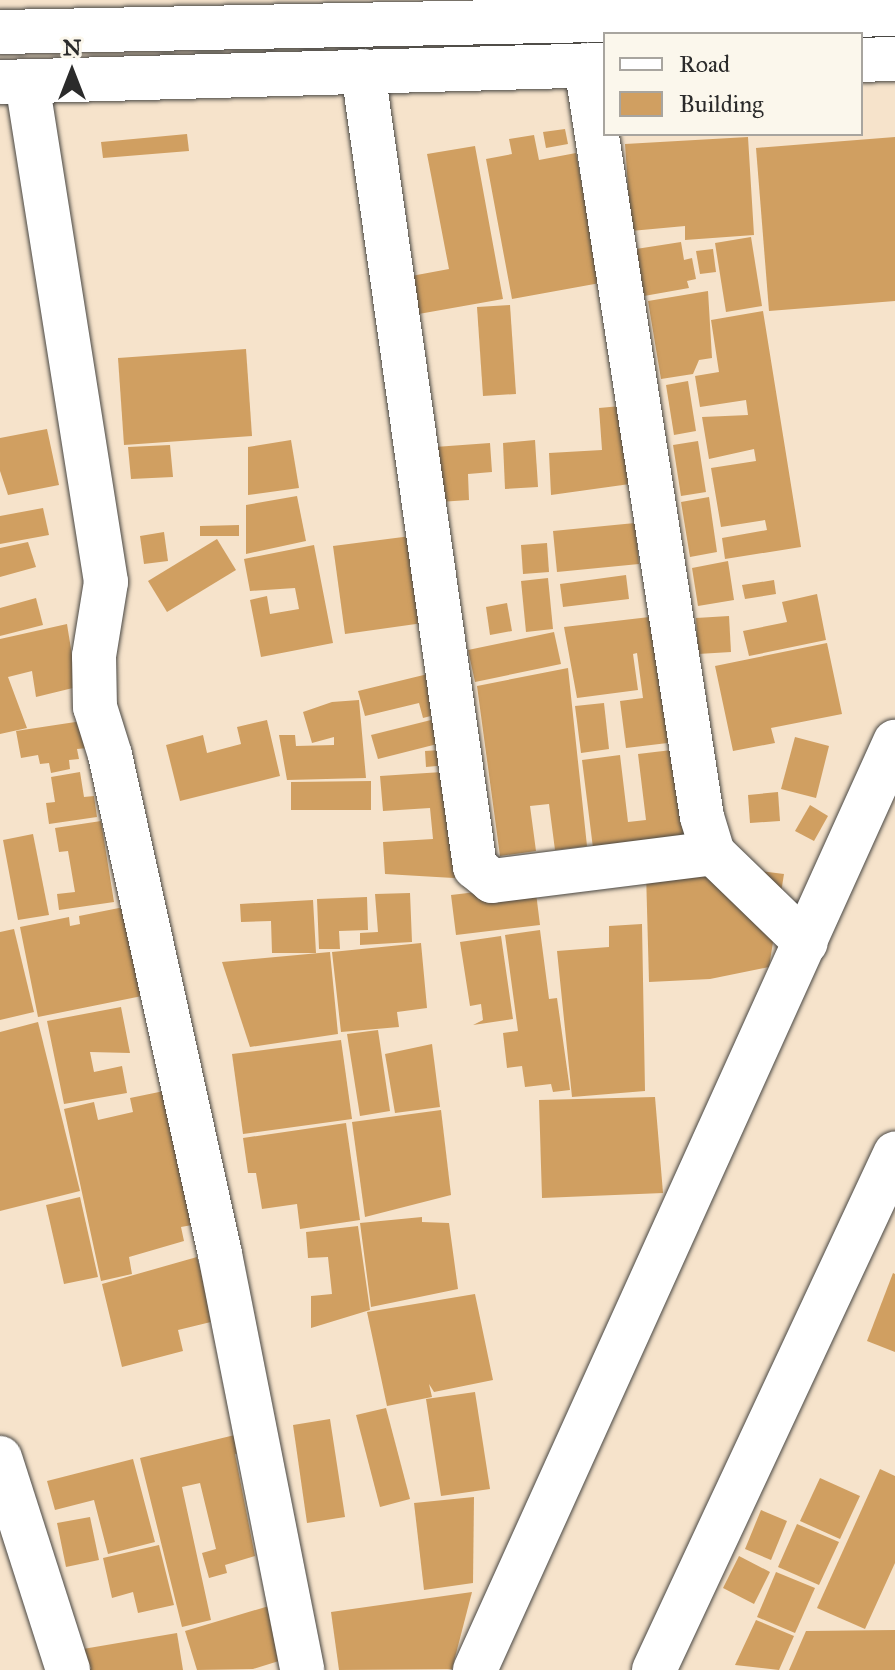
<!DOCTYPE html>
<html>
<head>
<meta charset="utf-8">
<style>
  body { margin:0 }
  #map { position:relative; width:895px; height:1670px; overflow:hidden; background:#f6e3cb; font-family:"IM FELL Great Primer",serif }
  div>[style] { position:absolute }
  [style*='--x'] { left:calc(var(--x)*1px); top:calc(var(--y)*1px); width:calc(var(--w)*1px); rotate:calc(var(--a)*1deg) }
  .building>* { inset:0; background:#d09f61 }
  .roads { filter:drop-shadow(0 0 2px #494743) drop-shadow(0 0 2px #494743) }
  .minor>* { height:44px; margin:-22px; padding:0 22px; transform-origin:22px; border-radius:22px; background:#fff }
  span { translate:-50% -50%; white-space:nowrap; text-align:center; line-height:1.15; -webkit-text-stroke:7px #fbf7ec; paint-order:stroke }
  .legend { position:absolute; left:603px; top:32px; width:260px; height:104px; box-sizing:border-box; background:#fbf7ec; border:2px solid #a8a59f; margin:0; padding:10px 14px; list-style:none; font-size:24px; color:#2b2b2b }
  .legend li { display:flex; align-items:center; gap:16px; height:40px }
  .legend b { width:40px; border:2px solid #a8a59f }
  .north { position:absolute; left:32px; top:32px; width:80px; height:80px; -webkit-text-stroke:6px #fbf7ec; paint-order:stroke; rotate:0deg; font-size:22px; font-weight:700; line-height:32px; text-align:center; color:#2b2b2b }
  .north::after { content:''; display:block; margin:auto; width:28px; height:36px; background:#2b2b2b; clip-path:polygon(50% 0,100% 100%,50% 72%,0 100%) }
</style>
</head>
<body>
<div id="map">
  <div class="building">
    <i style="clip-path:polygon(565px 129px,568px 144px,546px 148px,543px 132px)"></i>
    <i style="clip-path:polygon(187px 134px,189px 151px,103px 158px,101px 142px)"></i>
    <i style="clip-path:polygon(534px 135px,539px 160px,576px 153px,600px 283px,512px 299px,486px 159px,512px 154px,509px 139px)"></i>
    <i style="clip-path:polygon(748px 137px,754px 235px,685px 240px,685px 226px,631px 231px,625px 144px)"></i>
    <i style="clip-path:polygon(895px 137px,895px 301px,769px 311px,756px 148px)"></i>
    <i style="clip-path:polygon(475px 146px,503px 299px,413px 315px,406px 277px,449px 269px,427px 154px)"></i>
    <i style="clip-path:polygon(751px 237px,762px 306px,726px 312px,715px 243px)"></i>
    <i style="clip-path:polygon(681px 242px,684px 260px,692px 258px,696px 279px,687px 281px,689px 288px,644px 296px,636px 249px)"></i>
    <i style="clip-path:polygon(713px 249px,716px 272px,700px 274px,696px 251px)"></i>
    <i style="clip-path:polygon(708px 291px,712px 358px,699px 360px,693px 374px,661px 379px,648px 301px)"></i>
    <i style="clip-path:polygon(510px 305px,516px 394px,483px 396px,477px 307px)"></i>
    <i style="clip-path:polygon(763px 311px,801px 547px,725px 559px,722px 538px,767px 530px,765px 520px,721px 527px,711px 468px,756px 461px,754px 449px,709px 459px,702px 417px,748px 415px,746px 400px,700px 407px,695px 376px,719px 372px,711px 320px)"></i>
    <i style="clip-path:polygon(246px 349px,252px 436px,124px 445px,118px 358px)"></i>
    <i style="clip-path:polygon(688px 381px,696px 431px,674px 435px,666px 385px)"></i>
    <i style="clip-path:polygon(621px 406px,637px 483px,551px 495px,549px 453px,602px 450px,599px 408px)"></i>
    <i style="clip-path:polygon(47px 429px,59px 485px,8px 495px,0 471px,0 438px)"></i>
    <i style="clip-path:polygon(291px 440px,299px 488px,248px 495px,248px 447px)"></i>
    <i style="clip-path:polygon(535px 440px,538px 487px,505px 489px,503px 443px)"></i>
    <i style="clip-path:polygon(698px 441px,706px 492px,681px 496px,673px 445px)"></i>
    <i style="clip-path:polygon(490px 443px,492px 472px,468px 474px,469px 500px,439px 502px,435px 447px)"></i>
    <i style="clip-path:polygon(170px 445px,173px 477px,131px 479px,128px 447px)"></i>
    <i style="clip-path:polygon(297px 496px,306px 541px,246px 554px,246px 505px)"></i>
    <i style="clip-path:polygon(709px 497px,717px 552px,690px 557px,681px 502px)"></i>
    <i style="clip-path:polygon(43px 508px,49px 535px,0 544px,0 516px)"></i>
    <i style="clip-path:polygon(635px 523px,639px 564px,557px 572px,553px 531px)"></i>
    <i style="clip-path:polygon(239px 525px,239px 536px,200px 536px,200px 526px)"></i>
    <i style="clip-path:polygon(164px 532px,168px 561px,144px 564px,140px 536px)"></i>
    <i style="clip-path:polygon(411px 536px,423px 623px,345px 634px,333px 546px)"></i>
    <i style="clip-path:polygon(217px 539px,236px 570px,167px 612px,148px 581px)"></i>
    <i style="clip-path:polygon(28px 542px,36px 567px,0 577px,0 548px)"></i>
    <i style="clip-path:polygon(547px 543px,549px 572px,523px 574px,521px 545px)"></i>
    <i style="clip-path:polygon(314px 545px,333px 643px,261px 657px,250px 600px,267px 596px,270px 614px,299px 609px,295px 588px,250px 591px,244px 559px)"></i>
    <i style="clip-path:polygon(728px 561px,734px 600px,698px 606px,692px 568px)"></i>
    <i style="clip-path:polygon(626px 575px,629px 599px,563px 607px,560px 584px)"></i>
    <i style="clip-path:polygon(548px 578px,553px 629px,526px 632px,521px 581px)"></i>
    <i style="clip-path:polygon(774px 580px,776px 594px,745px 599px,742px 585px)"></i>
    <i style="clip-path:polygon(817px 594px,826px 640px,749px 656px,743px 631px,787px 622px,782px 602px)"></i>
    <i style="clip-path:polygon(36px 598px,43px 625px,0 636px,0 608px)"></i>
    <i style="clip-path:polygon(507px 603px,512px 631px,490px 635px,486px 607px)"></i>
    <i style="clip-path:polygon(658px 616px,676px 742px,626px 748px,620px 701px,643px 698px,637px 653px,633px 654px,638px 690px,577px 698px,564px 627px)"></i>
    <i style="clip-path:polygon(729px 616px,731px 652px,698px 654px,696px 618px)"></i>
    <i style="clip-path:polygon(67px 624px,77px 687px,36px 697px,32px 671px,8px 677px,27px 728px,0 734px,0 639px)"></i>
    <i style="clip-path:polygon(554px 632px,561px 664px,475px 682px,468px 650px)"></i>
    <i style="clip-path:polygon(827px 643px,842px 714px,771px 728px,775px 743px,733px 751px,715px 666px)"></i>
    <i style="clip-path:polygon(568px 668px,587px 846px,555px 850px,549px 804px,530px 806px,536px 851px,500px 856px,477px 686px)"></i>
    <i style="clip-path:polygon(436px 672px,446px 712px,423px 718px,419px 703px,365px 716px,358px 691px)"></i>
    <i style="clip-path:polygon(359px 700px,366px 778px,287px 780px,279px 735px,295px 735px,296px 746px,334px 745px,334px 737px,312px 743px,303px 712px,332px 702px)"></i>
    <i style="clip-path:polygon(604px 703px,609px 749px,581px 753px,575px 706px)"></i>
    <i style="clip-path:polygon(447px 716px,453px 740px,378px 759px,371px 735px)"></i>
    <i style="clip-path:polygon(267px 720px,280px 776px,180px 801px,166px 745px,203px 735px,207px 753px,241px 744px,237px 727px)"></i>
    <i style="clip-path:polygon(82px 721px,87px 748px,77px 749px,79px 759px,69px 760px,70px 769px,51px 773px,49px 763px,40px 764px,38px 755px,21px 758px,16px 731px)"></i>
    <i style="clip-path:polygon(795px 737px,829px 746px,816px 798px,781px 789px)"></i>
    <i style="clip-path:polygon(456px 749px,457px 764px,426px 767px,425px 751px)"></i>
    <i style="clip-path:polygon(680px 749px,691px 844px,594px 856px,582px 760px,620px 755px,628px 822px,646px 820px,638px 754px)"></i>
    <i style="clip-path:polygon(458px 771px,488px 880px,385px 874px,383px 842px,433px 839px,430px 808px,383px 811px,380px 776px)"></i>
    <i style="clip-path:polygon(80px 772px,84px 797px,94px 796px,97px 817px,49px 824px,46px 803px,55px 802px,51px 777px)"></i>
    <i style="clip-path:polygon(371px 781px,371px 810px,291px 810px,291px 782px)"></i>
    <i style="clip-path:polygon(778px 792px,780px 821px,750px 823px,748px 795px)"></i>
    <i style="clip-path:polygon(810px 805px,828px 816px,814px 841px,795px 831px)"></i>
    <i style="clip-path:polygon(101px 821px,114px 902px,59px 910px,57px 894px,75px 892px,68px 851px,59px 852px,55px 828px)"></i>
    <i style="clip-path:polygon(33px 834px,49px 915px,18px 920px,3px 840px)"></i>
    <i style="clip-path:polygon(717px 866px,784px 874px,769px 967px,710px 979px,649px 982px,646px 872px)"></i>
    <i style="clip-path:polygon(535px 885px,540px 925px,456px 935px,451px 895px)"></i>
    <i style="clip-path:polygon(410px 893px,412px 942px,360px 945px,360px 933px,378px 932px,375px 894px)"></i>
    <i style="clip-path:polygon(367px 897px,368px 930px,339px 931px,340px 949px,319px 949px,317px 899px)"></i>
    <i style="clip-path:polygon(313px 900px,316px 953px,272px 953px,271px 921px,241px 922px,240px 904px)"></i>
    <i style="clip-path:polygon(129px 906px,147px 995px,38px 1017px,20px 927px,69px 917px,70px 926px,80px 924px,79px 916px)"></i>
    <i style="clip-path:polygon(642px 924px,645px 1091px,572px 1097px,557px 951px,609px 947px,609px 926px)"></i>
    <i style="clip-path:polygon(14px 929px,34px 1012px,0 1020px,0 932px)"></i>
    <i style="clip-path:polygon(540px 930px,549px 999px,557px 998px,570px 1090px,553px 1092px,551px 1084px,525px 1087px,522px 1066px,507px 1068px,503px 1033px,518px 1031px,505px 935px)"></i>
    <i style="clip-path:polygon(501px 936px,513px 1019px,473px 1025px,483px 1020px,481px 1004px,470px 1006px,460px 942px)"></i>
    <i style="clip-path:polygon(421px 943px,427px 1008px,397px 1012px,399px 1027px,341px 1032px,332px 952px)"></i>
    <i style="clip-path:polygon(330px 952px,338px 1034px,250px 1047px,222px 962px)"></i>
    <i style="clip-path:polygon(121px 1007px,130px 1053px,90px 1052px,94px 1072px,122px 1066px,127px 1093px,64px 1104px,47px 1021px)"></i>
    <i style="clip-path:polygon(38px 1022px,80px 1191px,0 1211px,0 1032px)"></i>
    <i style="clip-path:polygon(378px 1030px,390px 1111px,360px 1116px,347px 1034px)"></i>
    <i style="clip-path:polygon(341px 1040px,352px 1119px,243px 1134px,232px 1054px)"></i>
    <i style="clip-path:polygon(432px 1044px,440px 1107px,395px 1113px,385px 1054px)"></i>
    <i style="clip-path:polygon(164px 1091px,192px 1225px,181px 1227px,184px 1241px,129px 1257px,132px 1274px,101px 1281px,64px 1109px,94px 1102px,98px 1120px,133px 1112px,130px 1098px)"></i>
    <i style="clip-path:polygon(655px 1097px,663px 1193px,542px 1198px,539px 1100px)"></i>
    <i style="clip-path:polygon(441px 1110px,451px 1195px,365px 1217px,352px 1122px)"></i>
    <i style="clip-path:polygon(346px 1123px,360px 1220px,300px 1229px,297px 1204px,262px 1209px,256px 1173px,248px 1173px,243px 1138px)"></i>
    <i style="clip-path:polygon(80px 1197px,98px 1277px,64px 1284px,46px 1205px)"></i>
    <i style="clip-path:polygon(422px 1217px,422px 1222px,449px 1223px,458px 1289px,371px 1307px,360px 1223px)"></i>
    <i style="clip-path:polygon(358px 1226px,370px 1310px,311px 1328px,311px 1296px,332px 1294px,328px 1257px,308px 1258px,306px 1232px)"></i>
    <i style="clip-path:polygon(197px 1257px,215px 1321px,178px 1330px,183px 1351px,122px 1367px,102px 1284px)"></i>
    <i style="clip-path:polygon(893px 1273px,895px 1274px,895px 1352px,867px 1341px)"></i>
    <i style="clip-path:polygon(475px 1294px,493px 1380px,434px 1392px,429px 1384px,432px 1397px,387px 1406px,367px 1312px)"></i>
    <i style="clip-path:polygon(475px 1392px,490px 1489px,441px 1496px,426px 1399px)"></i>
    <i style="clip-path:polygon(386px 1408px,410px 1499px,380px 1507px,356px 1415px)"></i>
    <i style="clip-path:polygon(330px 1419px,345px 1517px,307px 1523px,293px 1425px)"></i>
    <i style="clip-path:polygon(243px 1433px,248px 1451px,235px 1454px,255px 1556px,225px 1565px,227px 1573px,209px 1578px,202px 1553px,216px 1549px,200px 1483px,182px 1487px,211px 1620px,182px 1627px,140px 1458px)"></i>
    <i style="clip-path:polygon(133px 1459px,155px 1542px,108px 1554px,94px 1500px,55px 1510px,47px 1481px)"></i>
    <i style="clip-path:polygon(880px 1469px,895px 1476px,895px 1563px,865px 1629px,817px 1608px)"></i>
    <i style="clip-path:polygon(820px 1478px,860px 1496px,840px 1539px,800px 1521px)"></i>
    <i style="clip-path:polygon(474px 1497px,473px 1583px,424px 1590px,414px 1503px)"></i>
    <i style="clip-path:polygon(761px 1510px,787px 1521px,771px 1560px,745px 1549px)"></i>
    <i style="clip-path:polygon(90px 1517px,99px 1560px,66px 1567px,57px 1523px)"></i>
    <i style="clip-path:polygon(797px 1524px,839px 1542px,819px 1585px,778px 1567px)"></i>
    <i style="clip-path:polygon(159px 1545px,174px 1605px,138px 1613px,133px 1592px,112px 1598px,103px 1558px)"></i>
    <i style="clip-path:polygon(739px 1556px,770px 1572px,754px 1604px,723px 1588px)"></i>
    <i style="clip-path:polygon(776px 1572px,815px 1588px,795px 1633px,757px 1617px)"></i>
    <i style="clip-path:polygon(472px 1592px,452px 1669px,339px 1670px,331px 1612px)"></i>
    <i style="clip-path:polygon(279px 1603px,295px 1656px,253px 1669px,197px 1670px,185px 1631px)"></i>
    <i style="clip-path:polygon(756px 1620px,794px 1636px,779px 1670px,735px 1665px)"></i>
    <i style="clip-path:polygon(895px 1630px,895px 1670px,789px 1670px,806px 1631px)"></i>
    <i style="clip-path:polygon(177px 1633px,183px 1670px,87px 1670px,83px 1649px)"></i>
  </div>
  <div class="roads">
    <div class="minor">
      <i style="--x:0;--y:32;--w:895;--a:-1.15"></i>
      <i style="--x:861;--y:60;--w:34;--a:-2"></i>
      <i style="--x:586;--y:65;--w:761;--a:81.23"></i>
      <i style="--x:702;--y:817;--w:38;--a:73"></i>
      <i style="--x:713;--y:853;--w:129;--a:44.1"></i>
      <i style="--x:363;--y:71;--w:804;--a:81.99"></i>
      <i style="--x:475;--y:867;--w:22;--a:39"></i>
      <i style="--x:492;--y:881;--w:223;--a:-7.2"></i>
      <i style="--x:0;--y:82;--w:605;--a:-1.61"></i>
      <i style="--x:27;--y:82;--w:506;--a:81.02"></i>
      <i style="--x:106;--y:582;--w:75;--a:99.2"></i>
      <i style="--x:94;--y:656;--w:51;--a:88.9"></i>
      <i style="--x:95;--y:707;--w:50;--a:72.6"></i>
      <i style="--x:110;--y:755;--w:511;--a:77.57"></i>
      <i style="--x:220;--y:1254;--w:424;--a:78.8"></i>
      <i style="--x:0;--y:1458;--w:223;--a:72.2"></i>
      <i style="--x:475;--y:1670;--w:1019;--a:-65.65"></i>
      <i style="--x:654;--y:1670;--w:570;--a:-64.96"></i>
    </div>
  </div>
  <ul class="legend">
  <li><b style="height:10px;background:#fff"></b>Road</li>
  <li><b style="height:22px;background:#d09f61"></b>Building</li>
  </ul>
  <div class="north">N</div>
</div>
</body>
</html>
